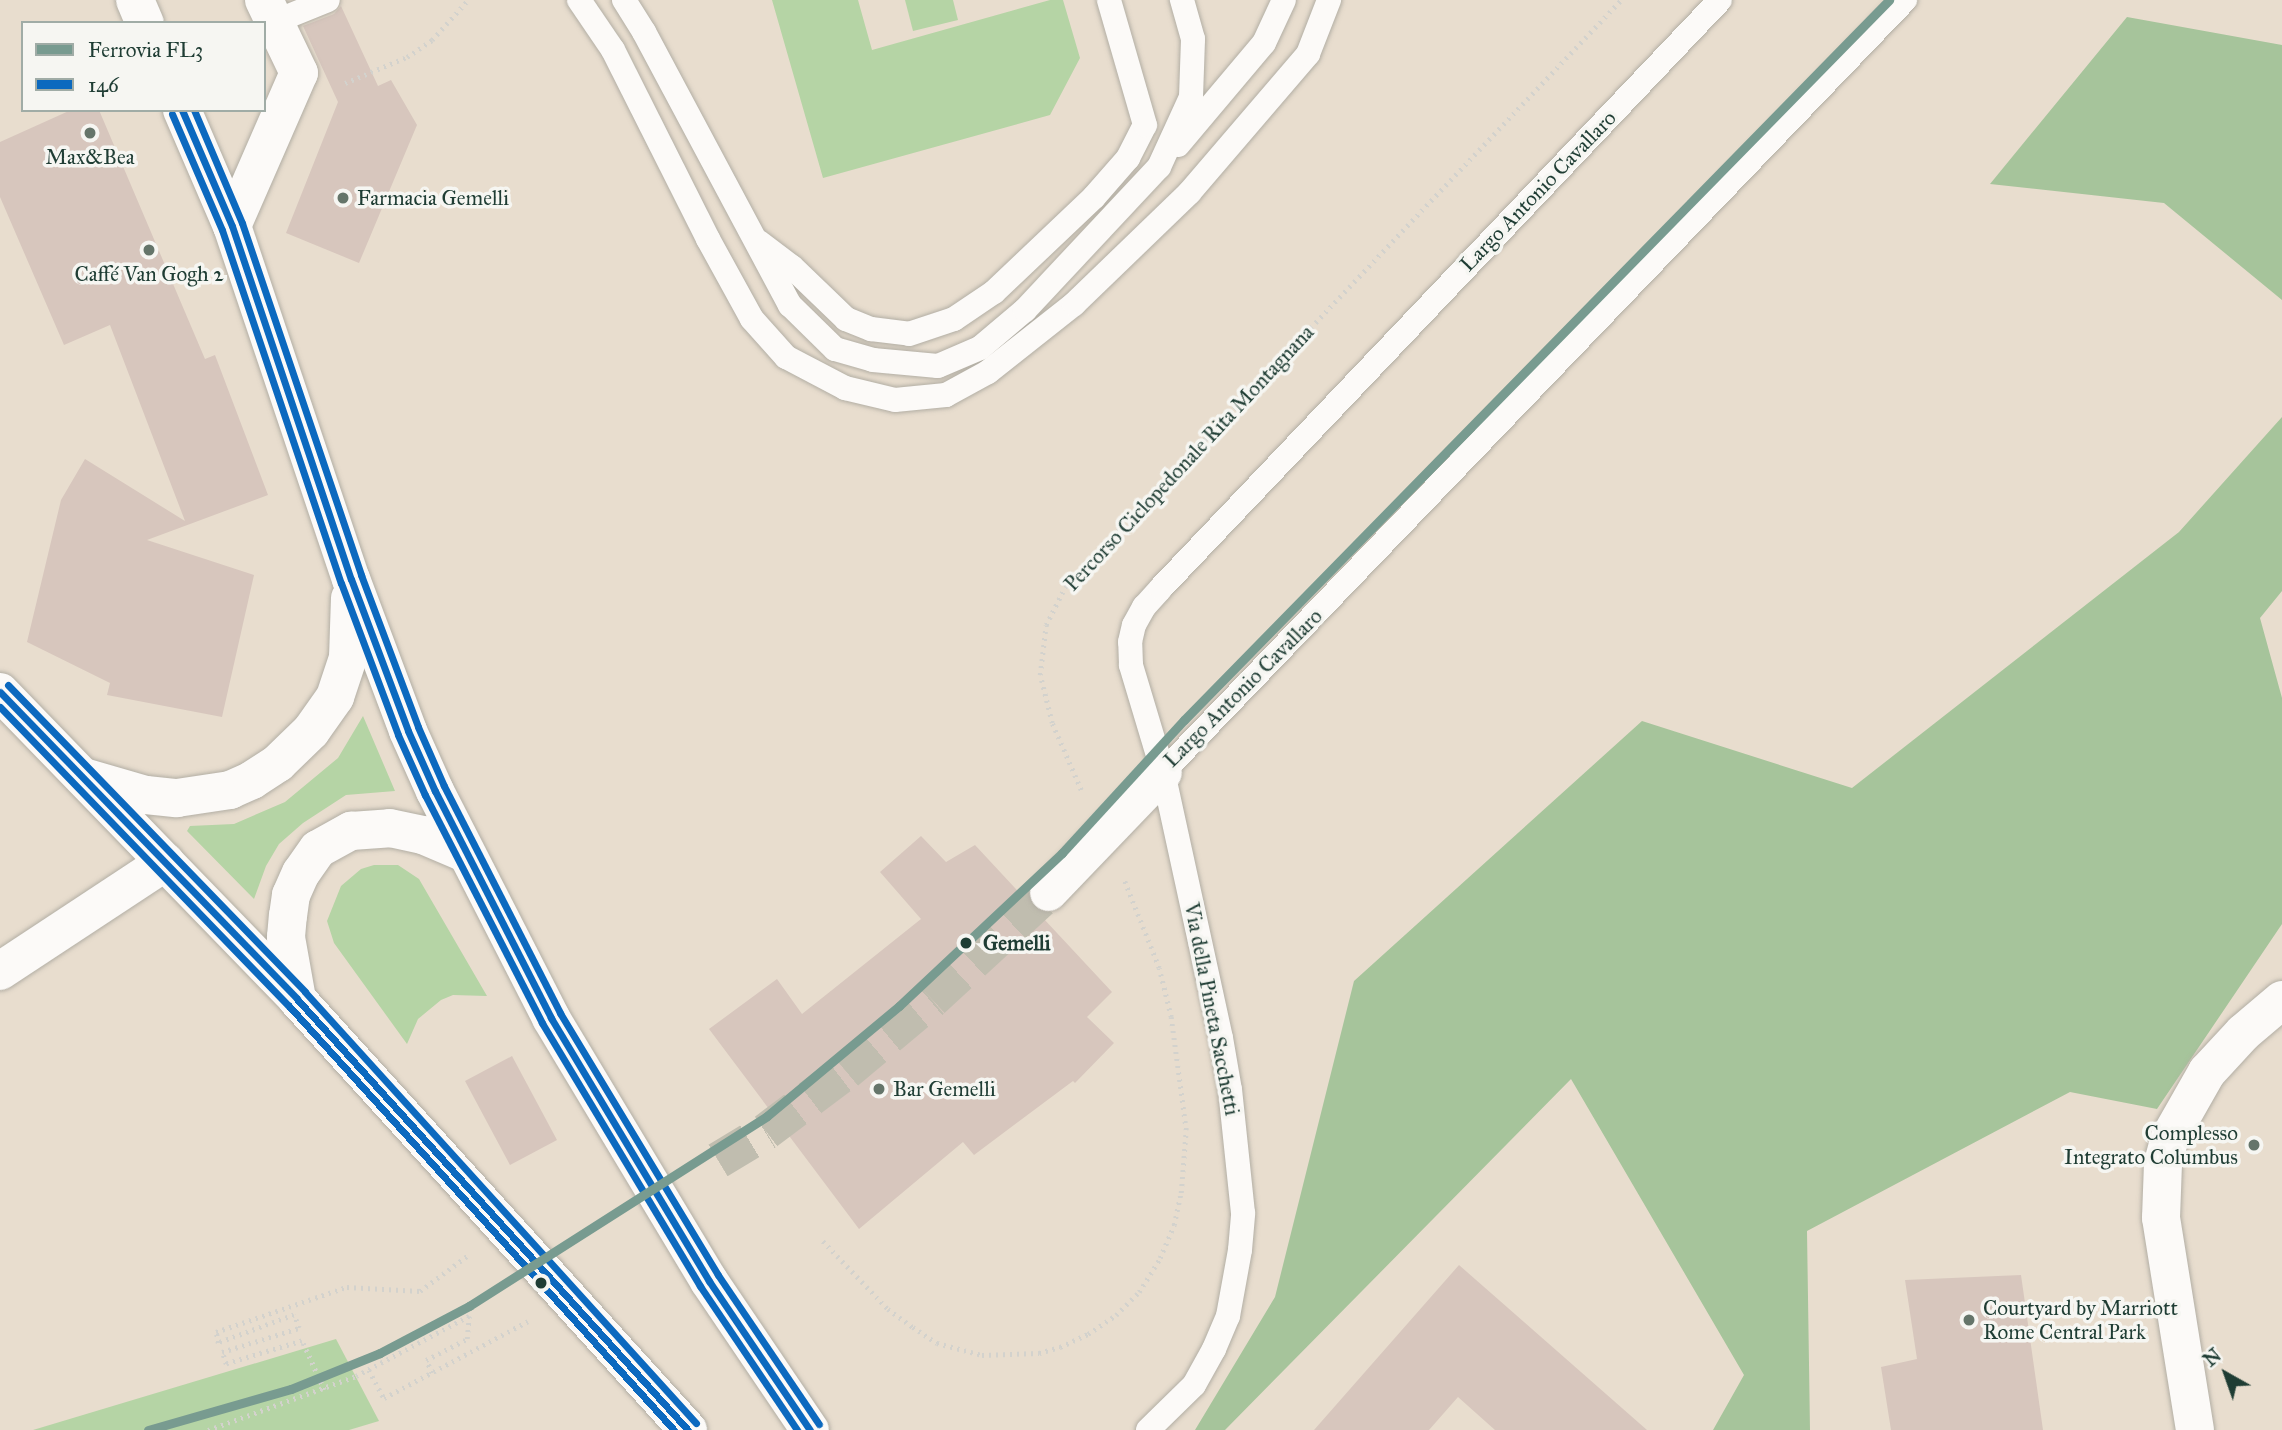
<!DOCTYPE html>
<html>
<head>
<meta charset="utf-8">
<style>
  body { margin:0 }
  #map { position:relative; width:2282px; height:1430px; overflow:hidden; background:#e8ddce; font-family:"IM FELL Great Primer",serif }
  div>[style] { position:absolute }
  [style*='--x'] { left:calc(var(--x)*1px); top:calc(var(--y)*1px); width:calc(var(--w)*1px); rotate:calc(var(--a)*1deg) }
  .green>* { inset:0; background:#b5d4a5 }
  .forest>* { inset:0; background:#a6c49b }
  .building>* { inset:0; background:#d7c6bd }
  .pedestrian-tunnel>* { height:37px; margin-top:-18.5px; transform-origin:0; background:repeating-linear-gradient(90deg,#c0bdaf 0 37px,transparent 0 55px) }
  .path>* { height:4.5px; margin-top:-2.25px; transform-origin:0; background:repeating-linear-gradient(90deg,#d3d2cd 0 2px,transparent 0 7px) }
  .roads { filter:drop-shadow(0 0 2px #b2aea4) drop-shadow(0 0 2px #b2aea4) }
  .service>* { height:24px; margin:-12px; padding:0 12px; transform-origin:12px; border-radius:12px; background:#fcfaf8 }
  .pedestrian>* { height:37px; margin:-18.5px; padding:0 18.5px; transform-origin:18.5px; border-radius:18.5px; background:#fcfaf8 }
  .minor>* { height:38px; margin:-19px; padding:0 19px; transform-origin:19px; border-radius:19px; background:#fcfaf8 }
  .primary>* { height:38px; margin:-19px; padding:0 19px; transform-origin:19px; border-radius:19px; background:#fcfaf8 }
  .bus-1>* { height:7px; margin:-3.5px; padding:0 3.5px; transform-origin:3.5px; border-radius:3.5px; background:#0c69bf }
  .bus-2>* { height:7px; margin:-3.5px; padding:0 3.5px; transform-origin:3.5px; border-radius:3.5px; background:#0c69bf }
  .bus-3>* { height:7px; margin:-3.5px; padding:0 3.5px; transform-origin:3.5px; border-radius:3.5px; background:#0c69bf }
  .rail-1>* { height:9px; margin:-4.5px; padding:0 4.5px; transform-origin:4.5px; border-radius:4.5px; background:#789b90 }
  .dots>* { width:19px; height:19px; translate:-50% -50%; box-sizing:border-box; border:4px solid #f6f6f2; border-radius:50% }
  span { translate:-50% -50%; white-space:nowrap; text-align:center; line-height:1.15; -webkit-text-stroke:7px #f6f6f2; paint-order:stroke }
  .poi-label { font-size:21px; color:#1f3d34 }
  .left { translate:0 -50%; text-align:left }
  .right { translate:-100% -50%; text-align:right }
  .street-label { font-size:21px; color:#1f3d34 }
  .stop-label { font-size:21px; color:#1f3d34; font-weight:700 }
  .legend { position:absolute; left:21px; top:21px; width:245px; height:91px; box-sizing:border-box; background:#f6f6f2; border:2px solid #a0aca6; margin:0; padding:9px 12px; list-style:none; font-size:21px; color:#1f3d34 }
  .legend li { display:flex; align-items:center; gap:14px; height:35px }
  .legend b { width:35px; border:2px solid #a0aca6 }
  .north { position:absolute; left:2191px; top:1339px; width:70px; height:70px; -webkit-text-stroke:5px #f6f6f2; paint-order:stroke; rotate:320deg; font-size:19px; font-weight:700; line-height:28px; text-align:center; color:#1f3d34 }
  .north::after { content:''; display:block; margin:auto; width:24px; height:32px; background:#1f3d34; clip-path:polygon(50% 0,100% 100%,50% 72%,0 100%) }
</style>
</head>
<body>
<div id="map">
  <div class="green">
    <i style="clip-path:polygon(772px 0,858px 0,872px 50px,1050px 0,1063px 0,1080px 58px,1050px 115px,823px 178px)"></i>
    <i style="clip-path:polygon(905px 0,953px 0,958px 20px,913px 31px)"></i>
    <i style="clip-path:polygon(363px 716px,395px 791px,346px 795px,303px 823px,279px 844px,266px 866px,254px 899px,187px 831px,190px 826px,234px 824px,285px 802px,338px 758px)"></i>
    <i style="clip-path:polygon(374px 865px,398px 865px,419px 879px,487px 996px,453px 995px,441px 1000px,418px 1019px,407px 1044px,334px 943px,327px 921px,341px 886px,361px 869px)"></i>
    <i style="clip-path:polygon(336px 1339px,379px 1421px,349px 1430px,33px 1430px)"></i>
  </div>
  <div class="forest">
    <i style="clip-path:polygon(2127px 17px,2282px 45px,2282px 300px,2164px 203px,1990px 184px)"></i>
    <i style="clip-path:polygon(2282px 417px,2282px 591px,2260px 618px,2282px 698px,2282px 924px,2157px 1109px,2070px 1092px,1807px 1231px,1810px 1430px,1713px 1430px,1744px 1375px,1571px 1079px,1225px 1430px,1195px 1430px,1275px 1297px,1354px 981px,1642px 721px,1852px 788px,2179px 532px)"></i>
  </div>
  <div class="building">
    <i style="clip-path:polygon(341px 6px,378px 86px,391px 80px,417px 125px,359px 263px,286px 233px,338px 102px,303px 26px,334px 14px)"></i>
    <i style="clip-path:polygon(71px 110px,99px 110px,205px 359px,215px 355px,268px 495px,147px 540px,254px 575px,222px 717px,107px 695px,110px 683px,27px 642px,61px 500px,85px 459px,185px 521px,110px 325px,64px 345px,0 197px,0 142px)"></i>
    <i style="clip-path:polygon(921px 836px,946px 862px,975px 845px,1112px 992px,1087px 1017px,1114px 1043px,1075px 1083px,1073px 1081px,974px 1155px,963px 1142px,859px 1229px,709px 1029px,777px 979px,802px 1014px,921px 919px,880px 872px)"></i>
    <i style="clip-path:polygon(512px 1056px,557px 1140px,510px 1165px,465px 1081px)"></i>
    <i style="clip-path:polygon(1459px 1265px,1647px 1430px,1495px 1430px,1458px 1397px,1429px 1430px,1314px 1430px)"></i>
    <i style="clip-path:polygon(2021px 1275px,2043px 1430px,1891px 1430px,1881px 1367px,1917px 1359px,1905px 1280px)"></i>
  </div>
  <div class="pedestrian-tunnel">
    <i style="--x:718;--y:1160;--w:56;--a:-31.1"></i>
    <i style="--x:766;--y:1131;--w:100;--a:-36.9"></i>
    <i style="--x:846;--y:1071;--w:112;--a:-39.9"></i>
    <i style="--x:932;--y:999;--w:158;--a:-42.7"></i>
  </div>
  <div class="path">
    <i style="--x:345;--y:83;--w:67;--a:-22.8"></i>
    <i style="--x:407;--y:57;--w:30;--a:-34"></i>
    <i style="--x:432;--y:40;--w:54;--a:-48"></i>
    <i style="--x:1081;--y:790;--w:73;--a:-113.4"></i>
    <i style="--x:1052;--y:723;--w:49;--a:-104"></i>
    <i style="--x:1040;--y:675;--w:50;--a:-83.2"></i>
    <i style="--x:1046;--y:625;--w:42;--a:-63.4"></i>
    <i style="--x:1065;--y:587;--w:809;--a:-46.55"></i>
    <i style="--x:823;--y:1241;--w:94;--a:46.3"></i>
    <i style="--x:888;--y:1309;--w:31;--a:36"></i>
    <i style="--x:913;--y:1327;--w:29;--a:34"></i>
    <i style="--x:937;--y:1343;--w:47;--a:14.9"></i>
    <i style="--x:982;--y:1355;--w:57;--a:-2"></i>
    <i style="--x:1039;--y:1353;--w:22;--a:-16"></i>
    <i style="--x:1060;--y:1347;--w:31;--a:-25"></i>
    <i style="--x:1088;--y:1334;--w:34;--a:-34"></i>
    <i style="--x:1116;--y:1315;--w:33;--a:-45"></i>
    <i style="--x:1139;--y:1292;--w:40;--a:-58"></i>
    <i style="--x:1160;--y:1258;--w:36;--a:-67"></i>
    <i style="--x:1174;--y:1225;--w:33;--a:-78"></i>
    <i style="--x:1181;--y:1193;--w:63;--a:-85.5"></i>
    <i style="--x:1186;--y:1130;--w:114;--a:-97.6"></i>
    <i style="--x:1171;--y:1017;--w:50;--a:-103.8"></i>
    <i style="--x:1159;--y:968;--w:95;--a:-111.7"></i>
    <i style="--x:369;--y:1370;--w:32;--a:62"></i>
    <i style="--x:384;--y:1398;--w:163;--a:-28.1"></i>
    <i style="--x:432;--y:1373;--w:14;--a:-115"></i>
    <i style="--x:426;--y:1360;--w:46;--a:-27.1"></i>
    <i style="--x:467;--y:1339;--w:23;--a:-85"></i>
    <i style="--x:324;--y:1390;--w:54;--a:-114.2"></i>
    <i style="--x:302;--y:1341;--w:79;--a:163.2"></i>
    <i style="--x:226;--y:1364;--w:13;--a:-108"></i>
    <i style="--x:222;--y:1352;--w:81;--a:-17.3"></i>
    <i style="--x:299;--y:1328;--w:14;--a:-111"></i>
    <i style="--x:294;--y:1315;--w:81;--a:159.8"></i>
    <i style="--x:218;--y:1343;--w:11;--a:-100"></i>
    <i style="--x:216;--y:1332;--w:139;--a:-19"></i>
    <i style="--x:347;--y:1287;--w:73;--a:3.1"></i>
    <i style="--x:420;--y:1291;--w:59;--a:-36.7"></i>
    <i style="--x:208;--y:1430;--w:158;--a:-20"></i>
    <i style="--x:356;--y:1376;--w:128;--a:-28"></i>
  </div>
  <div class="roads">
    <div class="service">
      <i style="--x:579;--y:0;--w:60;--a:55.8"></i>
      <i style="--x:613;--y:50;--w:212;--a:63.3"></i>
      <i style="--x:708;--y:239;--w:91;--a:61.2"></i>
      <i style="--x:752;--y:319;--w:51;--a:48.2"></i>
      <i style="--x:786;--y:357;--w:67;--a:27.7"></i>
      <i style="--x:845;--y:388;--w:51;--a:13.5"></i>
      <i style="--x:895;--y:400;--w:51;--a:-5.6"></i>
      <i style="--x:946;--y:395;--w:48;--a:-28.7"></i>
      <i style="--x:988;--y:372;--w:110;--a:-38.3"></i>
      <i style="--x:1074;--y:304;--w:160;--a:-44"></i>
      <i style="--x:1189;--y:193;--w:183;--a:-49.4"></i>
      <i style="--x:1308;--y:54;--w:58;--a:-68.7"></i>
      <i style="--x:624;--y:0;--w:38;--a:58"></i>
      <i style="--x:644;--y:32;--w:310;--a:61.9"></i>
      <i style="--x:790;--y:305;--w:63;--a:44.4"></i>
      <i style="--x:835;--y:349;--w:40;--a:16"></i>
      <i style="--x:873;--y:360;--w:65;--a:5.3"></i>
      <i style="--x:938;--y:366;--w:46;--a:-23.2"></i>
      <i style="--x:980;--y:348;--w:59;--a:-40.2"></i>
      <i style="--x:1025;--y:310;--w:196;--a:-46.9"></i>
      <i style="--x:1159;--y:167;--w:77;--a:-65.4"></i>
      <i style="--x:1191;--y:97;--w:58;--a:-88"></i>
      <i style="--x:1193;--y:39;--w:41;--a:-105.8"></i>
      <i style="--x:274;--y:22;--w:58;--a:-22.2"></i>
      <i style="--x:1178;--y:145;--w:133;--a:-49.9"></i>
      <i style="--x:1264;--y:43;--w:47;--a:-65.1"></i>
      <i style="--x:759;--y:242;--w:41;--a:37.1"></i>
      <i style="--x:792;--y:267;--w:75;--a:43.9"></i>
      <i style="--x:846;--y:319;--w:27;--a:22"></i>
      <i style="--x:871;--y:329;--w:38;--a:7"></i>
      <i style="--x:909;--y:334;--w:47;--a:-18.4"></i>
      <i style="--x:954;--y:319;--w:48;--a:-34"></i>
      <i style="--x:994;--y:292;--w:138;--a:-43.5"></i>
      <i style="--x:1094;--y:197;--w:52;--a:-48.9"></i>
      <i style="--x:1128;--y:158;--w:37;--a:-63"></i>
      <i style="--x:1145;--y:125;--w:130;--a:-106.1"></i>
      <i style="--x:1163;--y:772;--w:1071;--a:-46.14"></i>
      <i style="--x:1148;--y:1430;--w:64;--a:-44.4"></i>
      <i style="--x:1194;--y:1385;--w:41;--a:-60.9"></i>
      <i style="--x:1214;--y:1349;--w:36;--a:-67"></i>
      <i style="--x:1228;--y:1316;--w:67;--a:-79.7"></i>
      <i style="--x:1240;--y:1250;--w:37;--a:-85"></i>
      <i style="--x:1243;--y:1213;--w:124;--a:-96"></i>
      <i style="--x:1230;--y:1090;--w:53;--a:-99.8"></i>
      <i style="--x:1221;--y:1038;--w:272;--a:-102.3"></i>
      <i style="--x:1163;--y:772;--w:112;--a:-106.7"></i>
      <i style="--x:1131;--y:665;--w:23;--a:-92"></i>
      <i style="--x:1130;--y:642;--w:17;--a:-77"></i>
      <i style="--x:1134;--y:625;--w:21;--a:-61"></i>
      <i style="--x:1144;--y:607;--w:25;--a:-48"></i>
      <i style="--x:1161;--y:588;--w:811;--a:-46.45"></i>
    </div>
    <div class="pedestrian">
      <i style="--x:1048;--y:892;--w:166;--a:-46.2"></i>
    </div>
    <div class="minor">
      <i style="--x:232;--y:226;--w:167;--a:-66.4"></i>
      <i style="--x:299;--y:73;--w:81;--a:-115.6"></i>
      <i style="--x:0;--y:971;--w:198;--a:-33.4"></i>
      <i style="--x:297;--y:999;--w:63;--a:-100.1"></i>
      <i style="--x:286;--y:937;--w:21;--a:-85"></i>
      <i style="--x:288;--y:916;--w:21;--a:-82"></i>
      <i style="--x:291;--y:895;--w:24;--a:-66"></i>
      <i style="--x:301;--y:873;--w:29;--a:-55"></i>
      <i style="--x:318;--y:849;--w:38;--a:-29"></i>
      <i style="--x:351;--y:831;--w:39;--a:-4"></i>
      <i style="--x:390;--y:828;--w:34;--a:12"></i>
      <i style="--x:423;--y:835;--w:46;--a:23.2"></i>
      <i style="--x:2195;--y:1430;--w:215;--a:-99.1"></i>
      <i style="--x:2161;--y:1218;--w:55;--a:-87.9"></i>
      <i style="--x:2163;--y:1163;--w:27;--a:-75"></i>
      <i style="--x:2170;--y:1137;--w:75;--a:-60.4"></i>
      <i style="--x:2207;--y:1072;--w:53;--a:-47.3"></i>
      <i style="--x:2243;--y:1033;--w:51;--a:-40.2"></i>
    </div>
    <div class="primary">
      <i style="--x:135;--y:0;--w:25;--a:67"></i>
      <i style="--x:182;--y:110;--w:126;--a:66.7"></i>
      <i style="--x:232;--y:226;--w:373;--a:71.4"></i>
      <i style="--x:351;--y:579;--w:162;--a:69.4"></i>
      <i style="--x:408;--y:731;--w:66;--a:65.8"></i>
      <i style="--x:435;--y:791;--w:255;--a:62.9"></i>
      <i style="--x:551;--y:1018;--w:307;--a:59"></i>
      <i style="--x:709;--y:1281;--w:180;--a:55.9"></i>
      <i style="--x:0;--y:692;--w:427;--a:45.9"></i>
      <i style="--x:297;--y:999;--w:582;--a:47.79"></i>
      <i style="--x:87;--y:778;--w:61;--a:16.1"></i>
      <i style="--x:146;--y:795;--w:31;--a:6"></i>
      <i style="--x:177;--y:798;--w:54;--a:-8.6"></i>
      <i style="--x:230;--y:790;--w:24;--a:-24"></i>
      <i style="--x:252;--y:780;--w:31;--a:-33"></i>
      <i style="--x:278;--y:763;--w:46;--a:-44.1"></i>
      <i style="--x:311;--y:731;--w:42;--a:-54.8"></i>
      <i style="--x:335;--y:697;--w:41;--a:-71.6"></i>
      <i style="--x:348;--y:658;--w:60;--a:-88.1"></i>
    </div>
  </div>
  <div class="bus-1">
    <i style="--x:182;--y:110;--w:126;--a:66.7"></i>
    <i style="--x:232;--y:226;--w:373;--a:71.4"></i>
    <i style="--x:351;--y:579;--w:162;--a:69.4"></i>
    <i style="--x:408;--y:731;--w:66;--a:65.8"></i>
    <i style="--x:435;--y:791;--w:255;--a:62.9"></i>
    <i style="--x:551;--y:1018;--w:307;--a:59"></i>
    <i style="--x:709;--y:1281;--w:180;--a:55.9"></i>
    <i style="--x:0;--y:692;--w:427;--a:45.9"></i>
    <i style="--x:297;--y:999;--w:582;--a:47.79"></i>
  </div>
  <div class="bus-2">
    <i style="--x:172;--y:114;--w:126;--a:66.7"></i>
    <i style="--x:222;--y:230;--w:373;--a:71.4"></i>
    <i style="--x:341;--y:583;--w:162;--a:69.4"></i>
    <i style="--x:398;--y:735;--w:66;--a:65.8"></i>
    <i style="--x:425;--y:795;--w:256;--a:62.8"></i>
    <i style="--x:542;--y:1023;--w:307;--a:59"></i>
    <i style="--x:700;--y:1286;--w:174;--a:56"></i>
    <i style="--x:0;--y:707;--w:416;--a:46"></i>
    <i style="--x:289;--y:1006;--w:573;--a:47.76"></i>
  </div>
  <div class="bus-3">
    <i style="--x:194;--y:110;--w:123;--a:67"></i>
    <i style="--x:242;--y:223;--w:372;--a:71.3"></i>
    <i style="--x:361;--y:575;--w:162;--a:69.4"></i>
    <i style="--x:418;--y:727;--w:64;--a:66.2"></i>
    <i style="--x:444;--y:786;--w:255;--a:62.9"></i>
    <i style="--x:560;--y:1013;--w:306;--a:58.9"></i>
    <i style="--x:718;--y:1275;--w:180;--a:55.9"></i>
    <i style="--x:8;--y:685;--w:427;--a:45.9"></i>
    <i style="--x:305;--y:992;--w:582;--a:47.79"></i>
  </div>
  <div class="rail-1">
    <i style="--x:148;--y:1430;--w:149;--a:-16"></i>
    <i style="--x:291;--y:1389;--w:96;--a:-22"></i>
    <i style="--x:380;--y:1353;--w:101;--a:-27.8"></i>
    <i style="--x:469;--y:1306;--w:353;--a:-32.5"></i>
    <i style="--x:767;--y:1116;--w:172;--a:-39.8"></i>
    <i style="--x:899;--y:1006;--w:224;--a:-43.2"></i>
    <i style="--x:1062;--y:853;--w:180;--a:-47.5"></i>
    <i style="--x:1184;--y:720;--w:1008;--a:-45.6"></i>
  </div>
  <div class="dots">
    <i style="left:90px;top:133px;background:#65756a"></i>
    <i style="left:343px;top:198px;background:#65756a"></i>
    <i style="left:149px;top:250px;background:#65756a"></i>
    <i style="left:966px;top:943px;background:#1f3d34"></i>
    <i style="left:879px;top:1089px;background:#65756a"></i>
    <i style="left:2254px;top:1145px;background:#65756a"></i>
    <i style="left:541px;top:1283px;background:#1f3d34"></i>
    <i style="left:1969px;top:1320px;background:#65756a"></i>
  </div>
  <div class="poi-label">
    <span style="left:90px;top:157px">Max&amp;Bea</span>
    <span class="left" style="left:357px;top:198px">Farmacia Gemelli</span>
    <span style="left:149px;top:274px">Caffé Van Gogh 2</span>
    <span class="left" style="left:893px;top:1089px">Bar Gemelli</span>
    <span class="right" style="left:2238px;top:1145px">Complesso<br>Integrato Columbus</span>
    <span class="left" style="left:1983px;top:1320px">Courtyard by Marriott<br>Rome Central Park</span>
  </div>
  <div class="street-label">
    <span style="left:1538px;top:191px;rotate:-46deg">Largo Antonio Cavallaro</span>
    <span style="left:1189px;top:458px;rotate:-47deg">Percorso Ciclopedonale Rita Montagnana</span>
    <span style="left:1243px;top:688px;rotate:-45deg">Largo Antonio Cavallaro</span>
    <span style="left:1212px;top:1009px;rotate:79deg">Via della Pineta Sacchetti</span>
  </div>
  <div class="stop-label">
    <span class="left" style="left:983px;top:943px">Gemelli</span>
  </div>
  <ul class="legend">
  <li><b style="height:9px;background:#789b90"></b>Ferrovia FL3</li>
  <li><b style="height:9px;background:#0c69bf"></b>146</li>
  </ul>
  <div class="north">N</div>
</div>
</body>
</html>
